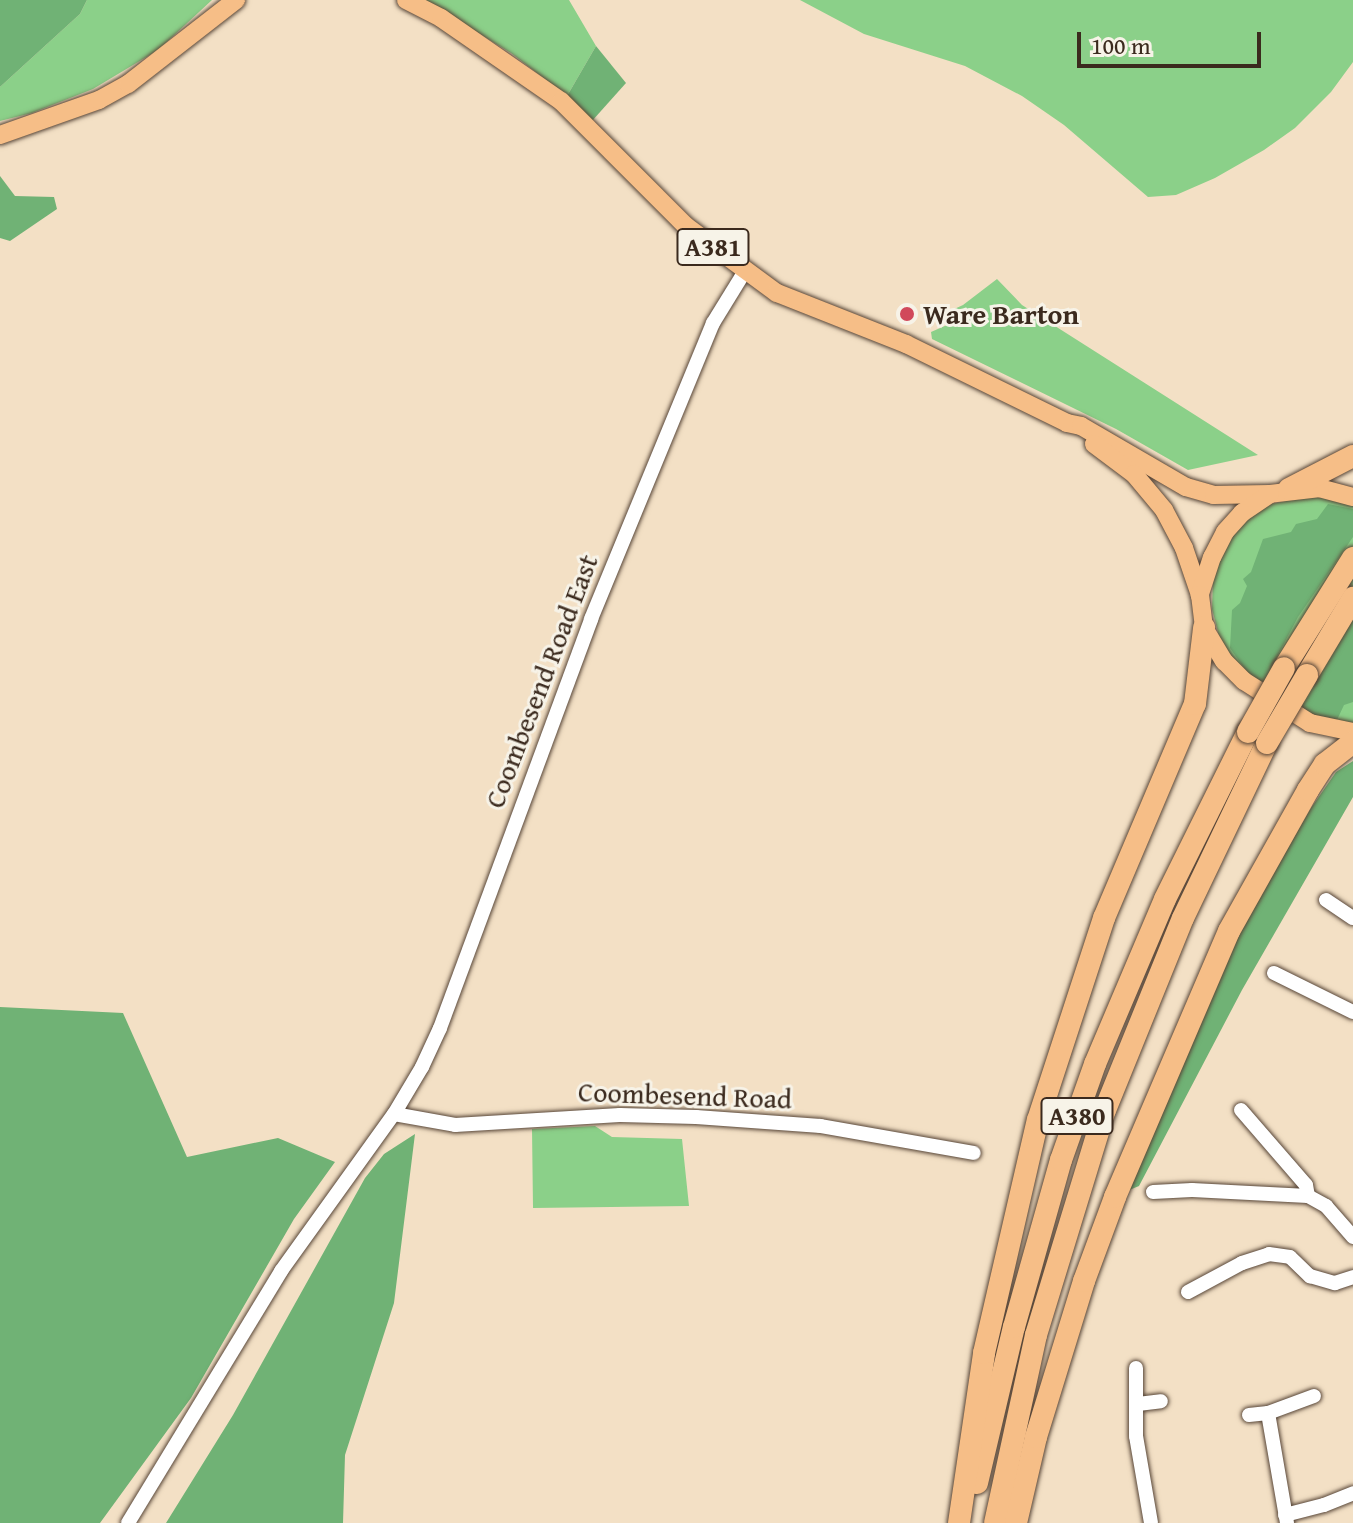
<!DOCTYPE html>
<html>
<head>
<meta charset="utf-8">
<style>
  body { margin:0 }
  #map { position:relative; width:1353px; height:1523px; overflow:hidden; background:#f3e0c5; font-family:"Gentium Book Plus",serif }
  div>[style] { position:absolute }
  [style*='--x'] { left:calc(var(--x)*1px); top:calc(var(--y)*1px); width:calc(var(--w)*1px); rotate:calc(var(--a)*1deg) }
  .green>* { inset:0; background:#8bd089 }
  .forest>* { inset:0; background:#70b275 }
  .roads { filter:drop-shadow(0 0 2px #574537) drop-shadow(0 0 2px #574537) }
  .minor>* { height:14px; margin:-7px; padding:0 7px; transform-origin:7px; border-radius:7px; background:#fff }
  .major>* { height:18px; margin:-9px; padding:0 9px; transform-origin:9px; border-radius:9px; background:#f6be87 }
  .highway>* { height:22px; margin:-11px; padding:0 11px; transform-origin:11px; border-radius:11px; background:#f6be87 }
  .bridges { filter:drop-shadow(0 0 2px #574537) drop-shadow(0 0 2px #574537) }
  .highway-bridge>* { height:22px; margin:-11px; padding:0 11px; transform-origin:11px; border-radius:11px; background:#f6be87 }
  .dots>* { width:22px; height:22px; translate:-50% -50%; box-sizing:border-box; border:4px solid #f7f3e8; border-radius:50% }
  span { translate:-50% -50%; white-space:nowrap; text-align:center; line-height:1.15; -webkit-text-stroke:6px #f7f3e8; paint-order:stroke }
  .shield-label span { padding:2px 6px; background:#f7f3e8; border:2px solid; border-radius:6px; -webkit-text-stroke-width:0 }
  .shield-label { font-size:26px; color:#3b2a1e; font-weight:700 }
  .poi-label { font-size:28px; color:#3b2a1e; font-weight:700 }
  .left { translate:0 -50%; text-align:left }
  .street-label { font-size:28px; color:#3b2a1e }
  .scale { position:absolute; left:1077px; top:32px; width:184px; height:36px; box-sizing:border-box; border:4px solid #3b2a1e; border-top:0; padding-left:10px; font-size:24px; line-height:28px; white-space:nowrap; color:#3b2a1e; -webkit-text-stroke:6px #f7f3e8; paint-order:stroke }
</style>
</head>
<body>
<div id="map">
  <div class="green">
    <i style="clip-path:polygon(87px 0,212px 0,158px 50px,93px 89px,32px 113px,0 121px,0 87px,80px 14px)"></i>
    <i style="clip-path:polygon(425px 0,569px 0,596px 46px,567px 96px,511px 53px)"></i>
    <i style="clip-path:polygon(800px 0,1353px 0,1353px 62px,1331px 92px,1295px 128px,1264px 150px,1215px 178px,1176px 195px,1148px 197px,1064px 125px,1022px 96px,965px 66px,864px 34px)"></i>
    <i style="clip-path:polygon(997px 279px,1022px 305px,1258px 455px,1188px 470px,1116px 429px,932px 339px,931px 332px,947px 325px,939px 316px,963px 305px)"></i>
    <i style="clip-path:polygon(1314px 495px,1353px 504px,1353px 724px,1320px 718px,1262px 685px,1235px 664px,1220px 640px,1212px 609px,1213px 579px,1226px 544px,1245px 521px,1267px 505px)"></i>
    <i style="clip-path:polygon(595px 1126px,612px 1137px,682px 1139px,689px 1206px,533px 1208px,532px 1129px)"></i>
  </div>
  <div class="forest">
    <i style="clip-path:polygon(0 0,87px 0,80px 14px,0 87px)"></i>
    <i style="clip-path:polygon(596px 46px,626px 83px,592px 121px,567px 96px)"></i>
    <i style="clip-path:polygon(0 176px,15px 196px,54px 197px,57px 209px,10px 241px,0 238px)"></i>
    <i style="clip-path:polygon(1328px 504px,1353px 509px,1353px 537px,1298px 617px,1263px 683px,1247px 672px,1230px 648px,1232px 610px,1240px 603px,1247px 586px,1243px 579px,1251px 572px,1263px 539px,1291px 532px,1296px 524px,1317px 519px)"></i>
    <i style="clip-path:polygon(1353px 620px,1353px 702px,1344px 705px,1336px 722px,1300px 710px)"></i>
    <i style="clip-path:polygon(1353px 761px,1353px 797px,1242px 990px,1139px 1186px,1122px 1193px,1223px 964px,1252px 909px,1311px 808px,1336px 772px)"></i>
    <i style="clip-path:polygon(0 1007px,123px 1013px,187px 1157px,278px 1138px,335px 1162px,294px 1219px,191px 1398px,100px 1523px,0 1523px)"></i>
    <i style="clip-path:polygon(415px 1134px,394px 1303px,345px 1455px,343px 1523px,166px 1523px,233px 1415px,365px 1178px,384px 1154px)"></i>
  </div>
  <div class="roads">
    <div class="minor">
      <i style="--x:1326;--y:900;--w:32;--a:34"></i>
      <i style="--x:1274;--y:973;--w:88;--a:26.3"></i>
      <i style="--x:1241;--y:1110;--w:99;--a:49.1"></i>
      <i style="--x:1306;--y:1185;--w:11;--a:80"></i>
      <i style="--x:394;--y:1114;--w:62;--a:10.2"></i>
      <i style="--x:455;--y:1125;--w:165;--a:-3.5"></i>
      <i style="--x:620;--y:1115;--w:76;--a:1.5"></i>
      <i style="--x:696;--y:1117;--w:125;--a:4.1"></i>
      <i style="--x:821;--y:1126;--w:155;--a:10"></i>
      <i style="--x:1153;--y:1192;--w:39;--a:-3"></i>
      <i style="--x:1192;--y:1190;--w:116;--a:3"></i>
      <i style="--x:1308;--y:1196;--w:21;--a:29"></i>
      <i style="--x:1326;--y:1206;--w:41;--a:48.9"></i>
      <i style="--x:1188;--y:1292;--w:61;--a:-28.2"></i>
      <i style="--x:1242;--y:1263;--w:28;--a:-18"></i>
      <i style="--x:1269;--y:1254;--w:21;--a:8"></i>
      <i style="--x:1290;--y:1257;--w:28;--a:44"></i>
      <i style="--x:1310;--y:1276;--w:26;--a:16"></i>
      <i style="--x:1335;--y:1283;--w:19;--a:-18"></i>
      <i style="--x:1136;--y:1368;--w:68;--a:90"></i>
      <i style="--x:1136;--y:1436;--w:88;--a:80.2"></i>
      <i style="--x:1138;--y:1404;--w:23;--a:-7"></i>
      <i style="--x:1268;--y:1413;--w:112;--a:80.2"></i>
      <i style="--x:1249;--y:1415;--w:19;--a:-6"></i>
      <i style="--x:1268;--y:1413;--w:49;--a:-20.3"></i>
      <i style="--x:1285;--y:1515;--w:40;--a:-14.4"></i>
      <i style="--x:1324;--y:1505;--w:31;--a:-22"></i>
      <i style="--x:128;--y:1523;--w:295;--a:-58.7"></i>
      <i style="--x:281;--y:1271;--w:193;--a:-54.3"></i>
      <i style="--x:394;--y:1114;--w:55;--a:-59.2"></i>
      <i style="--x:422;--y:1067;--w:43;--a:-65.2"></i>
      <i style="--x:440;--y:1028;--w:436;--a:-69.7"></i>
      <i style="--x:591;--y:619;--w:320;--a:-67.6"></i>
      <i style="--x:713;--y:323;--w:61;--a:-58.4"></i>
    </div>
    <div class="major">
      <i style="--x:406;--y:0;--w:39;--a:27"></i>
      <i style="--x:441;--y:18;--w:146;--a:34.7"></i>
      <i style="--x:561;--y:101;--w:177;--a:45"></i>
      <i style="--x:686;--y:226;--w:113;--a:36.4"></i>
      <i style="--x:777;--y:293;--w:139;--a:21.6"></i>
      <i style="--x:906;--y:344;--w:179;--a:26.1"></i>
      <i style="--x:1067;--y:423;--w:14;--a:12"></i>
      <i style="--x:1081;--y:426;--w:121;--a:30.2"></i>
      <i style="--x:1186;--y:487;--w:29;--a:16"></i>
      <i style="--x:1214;--y:495;--w:56;--a:-1"></i>
      <i style="--x:0;--y:135;--w:105;--a:-19.5"></i>
      <i style="--x:99;--y:100;--w:33;--a:-29"></i>
      <i style="--x:128;--y:84;--w:137;--a:-37.9"></i>
      <i style="--x:1094;--y:444;--w:50;--a:36.9"></i>
      <i style="--x:1134;--y:474;--w:47;--a:50.2"></i>
      <i style="--x:1164;--y:510;--w:43;--a:62.2"></i>
      <i style="--x:1184;--y:548;--w:50;--a:71.2"></i>
      <i style="--x:1353;--y:497;--w:34;--a:-165"></i>
      <i style="--x:1320;--y:488;--w:50;--a:173.2"></i>
      <i style="--x:1270;--y:494;--w:34;--a:146"></i>
      <i style="--x:1242;--y:513;--w:25;--a:132"></i>
      <i style="--x:1225;--y:532;--w:28;--a:117"></i>
      <i style="--x:1212;--y:557;--w:40;--a:108"></i>
      <i style="--x:1200;--y:595;--w:33;--a:83"></i>
      <i style="--x:1204;--y:628;--w:39;--a:59"></i>
      <i style="--x:1224;--y:661;--w:28;--a:45"></i>
      <i style="--x:1244;--y:681;--w:78;--a:32.5"></i>
      <i style="--x:1310;--y:723;--w:44;--a:11.8"></i>
    </div>
    <div class="highway">
      <i style="--x:1289;--y:489;--w:72;--a:-27.3"></i>
      <i style="--x:1284;--y:668;--w:130;--a:-57.9"></i>
      <i style="--x:1307;--y:675;--w:90;--a:-59.1"></i>
      <i style="--x:977;--y:1483;--w:160;--a:-76.7"></i>
      <i style="--x:1014;--y:1327;--w:173;--a:-74.3"></i>
      <i style="--x:1061;--y:1160;--w:102;--a:-70.5"></i>
      <i style="--x:1095;--y:1064;--w:179;--a:-67"></i>
      <i style="--x:1165;--y:899;--w:186;--a:-63.6"></i>
      <i style="--x:959;--y:1523;--w:172;--a:-81.6"></i>
      <i style="--x:984;--y:1353;--w:239;--a:-77"></i>
      <i style="--x:1038;--y:1120;--w:213;--a:-71.9"></i>
      <i style="--x:1104;--y:918;--w:233;--a:-67"></i>
      <i style="--x:1195;--y:704;--w:77;--a:-83.2"></i>
      <i style="--x:995;--y:1523;--w:192;--a:-77.7"></i>
      <i style="--x:1036;--y:1335;--w:235;--a:-73"></i>
      <i style="--x:1105;--y:1110;--w:207;--a:-67.9"></i>
      <i style="--x:1183;--y:918;--w:194;--a:-64.4"></i>
      <i style="--x:1016;--y:1523;--w:88;--a:-76.9"></i>
      <i style="--x:1036;--y:1437;--w:163;--a:-72.9"></i>
      <i style="--x:1084;--y:1281;--w:90;--a:-69.7"></i>
      <i style="--x:1115;--y:1197;--w:289;--a:-66.8"></i>
      <i style="--x:1229;--y:931;--w:162;--a:-60.7"></i>
      <i style="--x:1308;--y:790;--w:31;--a:-57"></i>
      <i style="--x:1325;--y:764;--w:36;--a:-38"></i>
    </div>
  </div>
  <div class="bridges">
    <div class="highway-bridge">
      <i style="--x:1248;--y:732;--w:73;--a:-60.6"></i>
      <i style="--x:1267;--y:743;--w:79;--a:-59.5"></i>
    </div>
  </div>
  <div class="dots">
    <i style="left:907px;top:314px;background:#d1495b"></i>
  </div>
  <div class="shield-label">
    <span style="left:713px;top:247px">A381</span>
    <span style="left:1077px;top:1116px">A380</span>
  </div>
  <div class="poi-label">
    <span class="left" style="left:923px;top:314px">Ware Barton</span>
  </div>
  <div class="street-label">
    <span style="left:541px;top:681px;rotate:-69deg">Coombesend Road East</span>
    <span style="left:685px;top:1095px;rotate:2deg">Coombesend Road</span>
  </div>
  <div class="scale">100 m</div>
</div>
</body>
</html>
